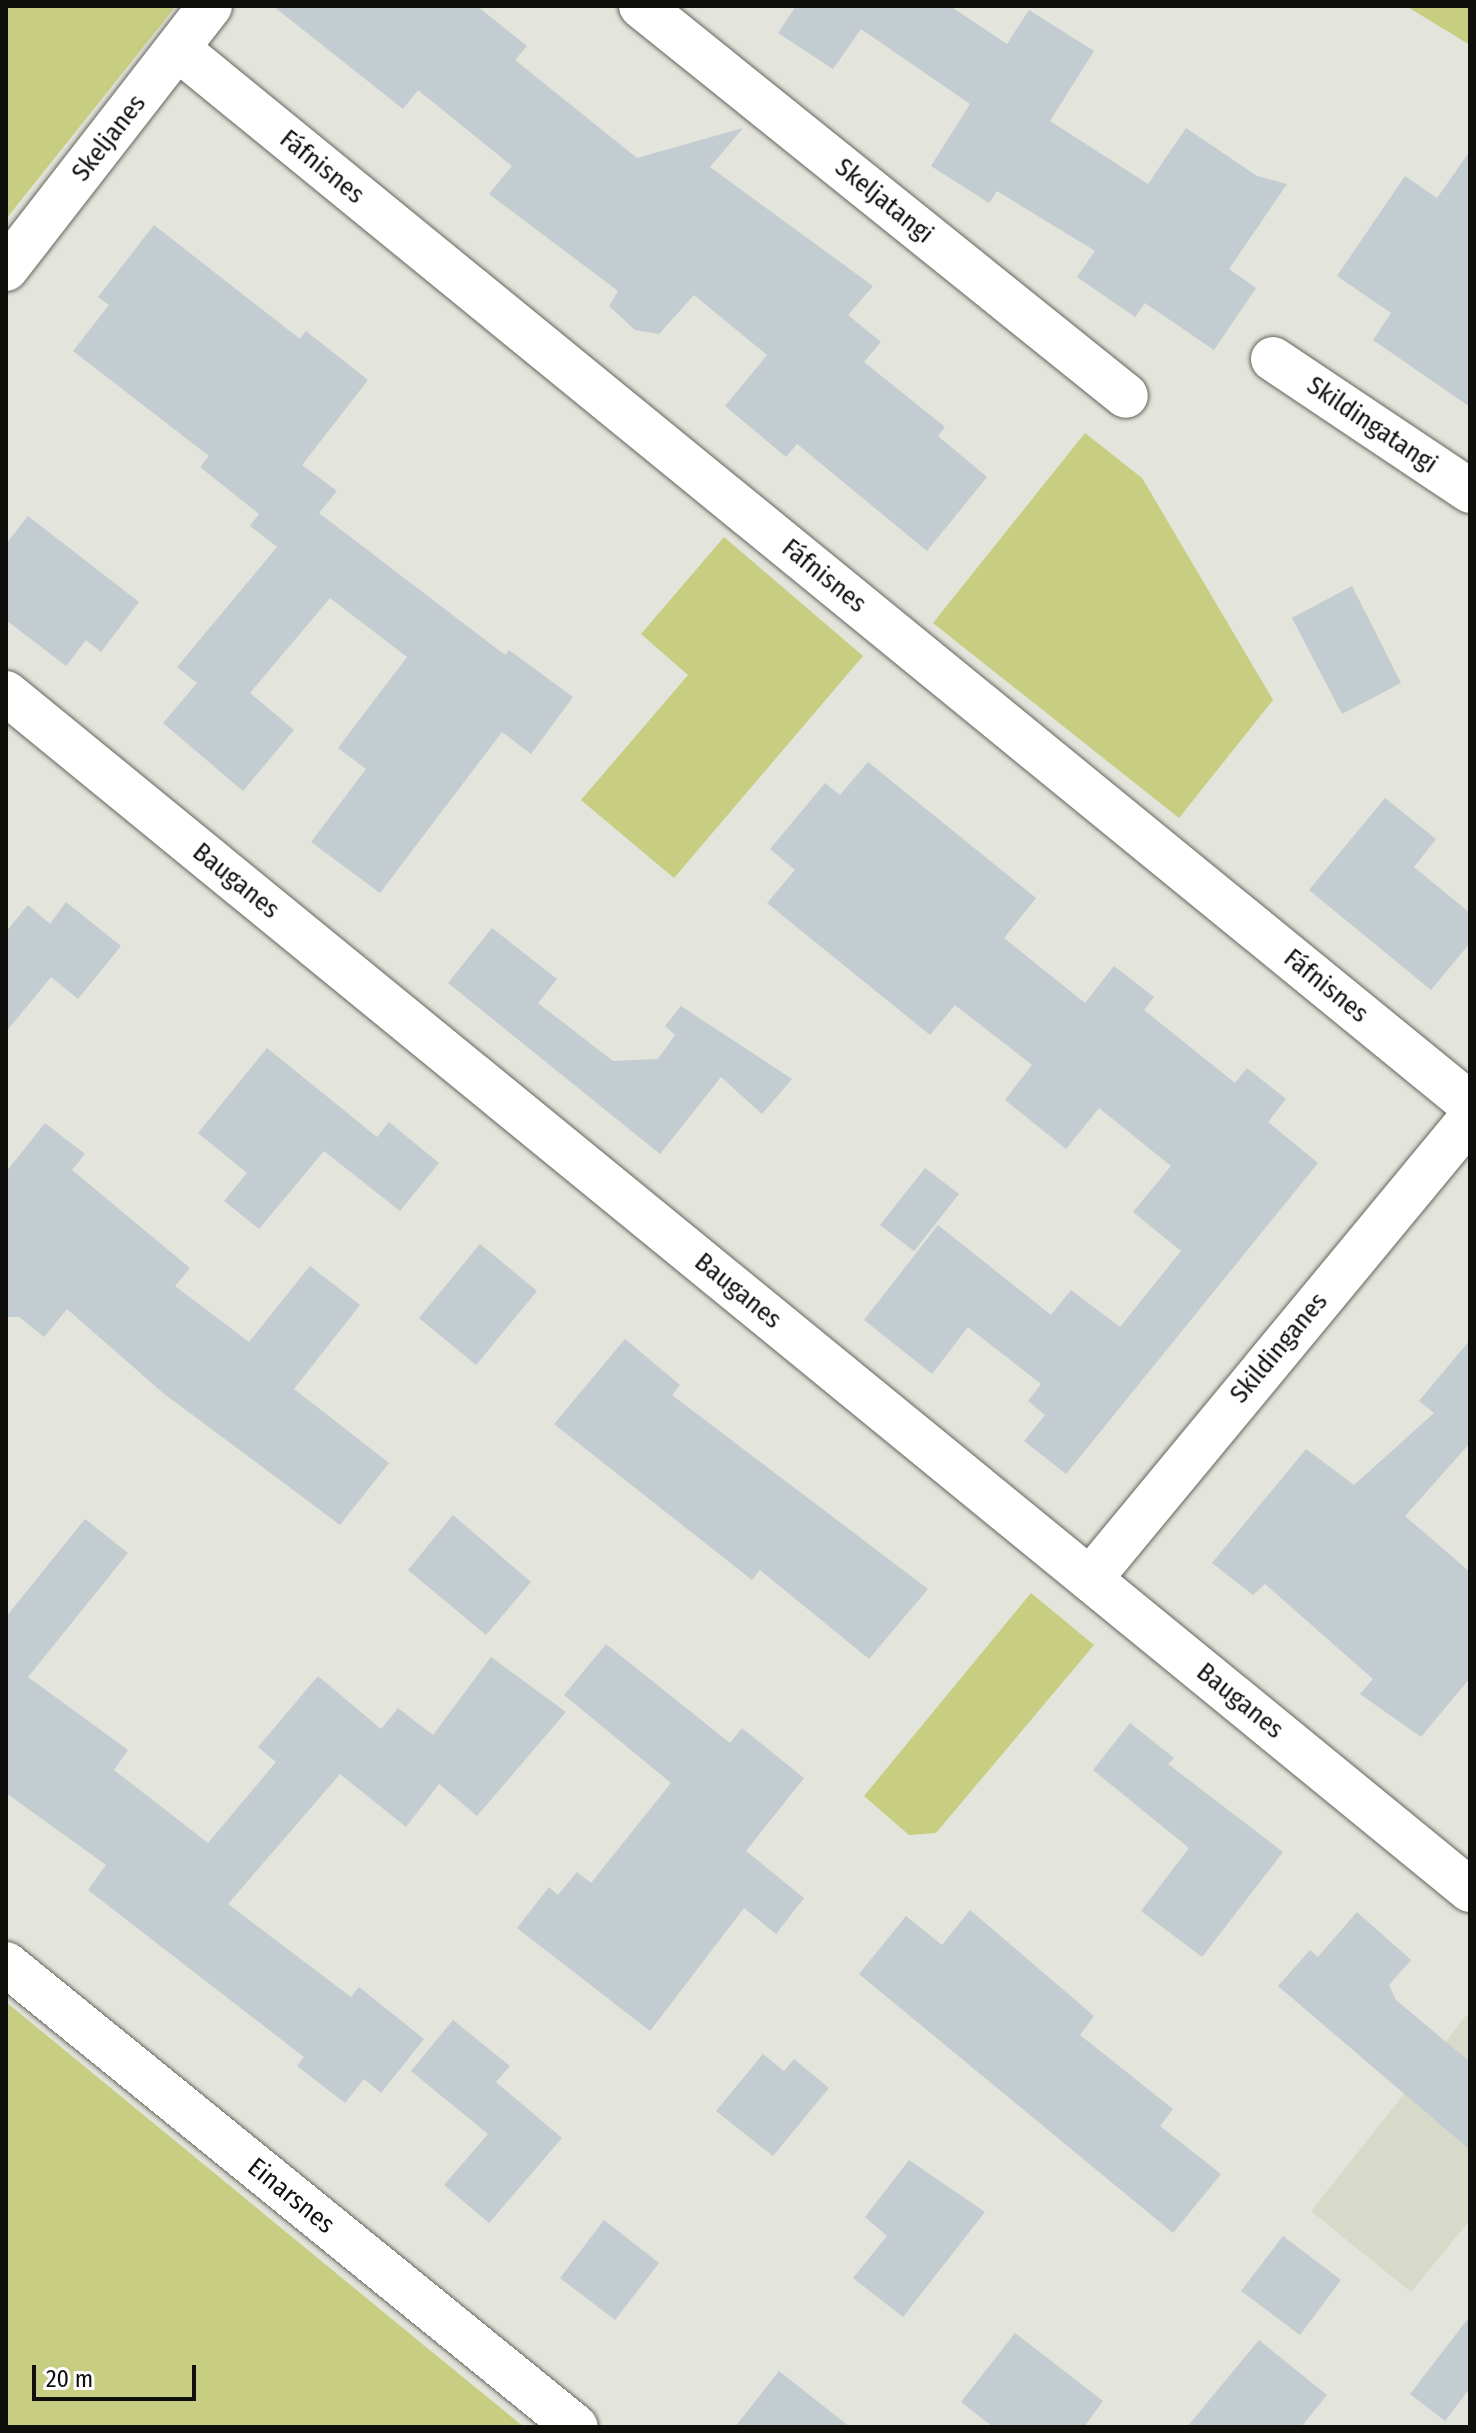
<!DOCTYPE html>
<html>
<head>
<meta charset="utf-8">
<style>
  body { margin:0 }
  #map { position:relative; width:1476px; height:2433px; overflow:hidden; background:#e3e4db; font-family:"Fira Sans Condensed",sans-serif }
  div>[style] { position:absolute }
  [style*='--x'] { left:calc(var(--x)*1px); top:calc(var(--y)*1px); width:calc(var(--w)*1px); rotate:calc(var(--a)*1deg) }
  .built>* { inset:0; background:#d8dac9 }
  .green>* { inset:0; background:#c7cd81 }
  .building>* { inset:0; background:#c3ccd1 }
  .roads { filter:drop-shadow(0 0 2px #64655d) drop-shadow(0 0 2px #64655d) }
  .minor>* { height:44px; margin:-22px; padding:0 22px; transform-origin:22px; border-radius:22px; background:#fff }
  span { translate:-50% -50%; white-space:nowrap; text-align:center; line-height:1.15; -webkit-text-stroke:6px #fff; paint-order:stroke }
  .street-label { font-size:26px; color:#0f0f0c }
  .frame { position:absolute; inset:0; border:8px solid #0f0f0c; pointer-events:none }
  .scale { position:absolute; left:32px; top:2365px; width:164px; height:36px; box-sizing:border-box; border:4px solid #0f0f0c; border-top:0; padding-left:10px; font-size:24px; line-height:28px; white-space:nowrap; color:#0f0f0c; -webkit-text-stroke:6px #fff; paint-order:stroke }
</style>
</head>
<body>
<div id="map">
  <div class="built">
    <i style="clip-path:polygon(1470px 2011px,1470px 2220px,1411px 2292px,1311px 2211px)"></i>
  </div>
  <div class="green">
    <i style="clip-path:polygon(6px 6px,176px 6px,6px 219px)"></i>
    <i style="clip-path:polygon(1406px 6px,1470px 6px,1470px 45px)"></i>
    <i style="clip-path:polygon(1085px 433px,1142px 478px,1273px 700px,1179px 818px,933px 623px)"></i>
    <i style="clip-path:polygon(724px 537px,863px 656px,674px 878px,581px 800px,688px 675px,641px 634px)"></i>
    <i style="clip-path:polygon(1031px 1593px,1094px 1645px,936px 1833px,909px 1835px,864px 1796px)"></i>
    <i style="clip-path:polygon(6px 2002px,426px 2347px,524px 2427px,6px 2427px)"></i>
  </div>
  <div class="building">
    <i style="clip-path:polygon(273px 6px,477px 6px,527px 46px,515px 60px,637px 158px,743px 128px,710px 167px,873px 286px,848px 315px,881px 342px,864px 362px,945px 427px,938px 436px,987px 477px,927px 551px,797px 444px,786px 457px,725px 406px,767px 355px,694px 295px,659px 334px,635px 330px,609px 306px,618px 291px,489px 194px,512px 166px,418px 90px,403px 109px)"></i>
    <i style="clip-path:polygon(796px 6px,950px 6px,1007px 44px,1029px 10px,1094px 51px,1050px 121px,1148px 184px,1186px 128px,1257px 176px,1287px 184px,1229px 269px,1256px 288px,1214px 350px,1145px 303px,1135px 317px,1077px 277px,1095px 251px,997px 191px,989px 203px,931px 166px,970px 104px,861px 29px,833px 69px,778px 33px)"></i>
    <i style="clip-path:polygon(1470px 151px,1470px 407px,1373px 340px,1391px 313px,1337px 276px,1405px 176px,1437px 198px)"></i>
    <i style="clip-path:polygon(154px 225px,300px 339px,306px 331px,368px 380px,302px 465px,337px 491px,319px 513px,505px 655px,509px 650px,573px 697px,531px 754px,502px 732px,380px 893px,311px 842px,366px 769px,338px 748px,407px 657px,330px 598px,250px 693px,294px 730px,243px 791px,163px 723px,197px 683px,177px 667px,277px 547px,250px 526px,259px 514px,200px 467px,209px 456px,73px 351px,109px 305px,98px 297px)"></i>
    <i style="clip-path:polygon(28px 516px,139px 602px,101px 652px,86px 640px,66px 666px,6px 620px,6px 544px)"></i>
    <i style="clip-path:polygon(1352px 586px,1401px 683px,1342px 714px,1292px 618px)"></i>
    <i style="clip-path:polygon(868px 762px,1036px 898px,1004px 938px,1085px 1003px,1114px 966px,1154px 997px,1144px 1010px,1235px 1083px,1247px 1068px,1286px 1099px,1268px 1122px,1318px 1163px,1066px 1474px,1024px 1441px,1045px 1415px,1028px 1401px,1041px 1384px,968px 1327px,932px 1374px,864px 1320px,938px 1225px,1051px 1315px,1071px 1290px,1120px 1327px,1181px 1251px,1133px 1212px,1171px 1166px,1099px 1108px,1066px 1149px,1005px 1100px,1032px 1065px,955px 1005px,930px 1035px,767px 903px,795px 870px,770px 849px,825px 783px,840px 795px)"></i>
    <i style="clip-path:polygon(1385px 798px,1436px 839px,1414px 867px,1470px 913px,1470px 943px,1431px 990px,1309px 890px)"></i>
    <i style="clip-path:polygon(66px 902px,121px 946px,78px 999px,51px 977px,6px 1032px,6px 932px,28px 905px,50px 924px)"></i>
    <i style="clip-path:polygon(492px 928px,557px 979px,538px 1003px,613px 1061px,658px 1059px,675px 1035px,665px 1026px,681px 1006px,792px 1079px,762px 1114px,721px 1077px,660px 1154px,448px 983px)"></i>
    <i style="clip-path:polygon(267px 1048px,377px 1137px,389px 1122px,439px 1163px,400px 1211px,324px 1151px,259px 1229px,224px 1201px,247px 1173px,198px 1133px)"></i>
    <i style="clip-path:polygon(45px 1123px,85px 1154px,72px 1170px,190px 1268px,175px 1286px,249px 1342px,310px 1266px,360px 1305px,294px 1389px,389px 1463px,340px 1525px,163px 1393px,67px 1309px,44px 1337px,19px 1317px,6px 1317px,6px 1172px)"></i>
    <i style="clip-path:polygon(925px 1168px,959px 1194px,914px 1251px,880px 1225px)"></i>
    <i style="clip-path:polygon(480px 1244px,537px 1291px,476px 1365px,419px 1318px)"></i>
    <i style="clip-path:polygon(625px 1339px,680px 1385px,672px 1395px,928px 1589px,869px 1659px,760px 1570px,752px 1580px,554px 1424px)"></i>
    <i style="clip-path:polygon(1470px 1340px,1470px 1443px,1405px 1516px,1470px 1572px,1470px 1678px,1421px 1737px,1360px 1694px,1373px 1679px,1265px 1584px,1253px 1595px,1212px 1563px,1306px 1449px,1354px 1485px,1434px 1413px,1419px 1401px)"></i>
    <i style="clip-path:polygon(453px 1515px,531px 1582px,486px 1635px,408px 1570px)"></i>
    <i style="clip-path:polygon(85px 1519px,128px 1553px,28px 1677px,128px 1750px,114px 1770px,208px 1843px,276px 1762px,258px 1747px,318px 1676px,381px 1729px,398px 1708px,433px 1735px,491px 1657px,566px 1712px,477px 1816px,439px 1784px,406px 1827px,340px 1774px,228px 1904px,351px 1997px,359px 1987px,424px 2039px,381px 2093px,364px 2079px,345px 2103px,297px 2066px,304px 2057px,88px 1890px,106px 1865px,6px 1793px,6px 1617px)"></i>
    <i style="clip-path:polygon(606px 1644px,730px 1743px,742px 1728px,804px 1778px,746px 1851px,804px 1898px,776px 1934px,744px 1908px,650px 2031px,517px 1928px,549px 1887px,558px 1895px,577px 1872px,591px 1883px,671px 1783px,564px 1695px)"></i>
    <i style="clip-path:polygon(1130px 1723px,1174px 1758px,1168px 1764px,1283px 1852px,1202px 1957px,1141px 1911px,1189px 1848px,1093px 1770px)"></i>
    <i style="clip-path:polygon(970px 1910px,1094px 2016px,1080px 2035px,1173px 2109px,1160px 2126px,1221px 2174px,1173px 2233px,859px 1974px,906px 1916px,942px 1945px)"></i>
    <i style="clip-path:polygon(1357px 1912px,1411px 1960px,1389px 1985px,1396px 2000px,1470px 2062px,1470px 2150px,1278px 1986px,1310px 1950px,1318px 1957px)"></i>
    <i style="clip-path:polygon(453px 2020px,510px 2066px,496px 2082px,562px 2138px,489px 2223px,444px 2185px,488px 2134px,411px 2071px)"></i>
    <i style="clip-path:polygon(763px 2054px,784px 2071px,794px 2059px,829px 2088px,773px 2156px,716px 2111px)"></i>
    <i style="clip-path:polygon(909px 2160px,985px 2212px,903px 2317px,853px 2278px,887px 2236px,865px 2217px)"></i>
    <i style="clip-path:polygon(604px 2220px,659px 2263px,615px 2320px,560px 2278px)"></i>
    <i style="clip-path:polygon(1283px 2236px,1341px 2280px,1300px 2335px,1241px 2291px)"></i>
    <i style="clip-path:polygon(1470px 2316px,1470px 2388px,1445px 2421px,1410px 2394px)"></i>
    <i style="clip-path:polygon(1015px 2333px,1103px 2401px,1084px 2427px,993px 2427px,961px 2402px)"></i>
    <i style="clip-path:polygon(1259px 2340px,1327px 2395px,1301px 2427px,1187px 2427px)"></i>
    <i style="clip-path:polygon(779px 2371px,850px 2427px,735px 2427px)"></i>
  </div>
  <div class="roads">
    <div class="minor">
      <i style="--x:641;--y:6;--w:622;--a:38.8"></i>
      <i style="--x:178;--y:49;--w:1668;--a:39.23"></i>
      <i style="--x:6;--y:269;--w:333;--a:-52.2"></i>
      <i style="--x:1273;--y:359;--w:237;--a:33.8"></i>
      <i style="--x:6;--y:693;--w:1891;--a:39.27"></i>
      <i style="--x:1090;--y:1579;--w:597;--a:-50.44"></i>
      <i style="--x:6;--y:1964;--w:734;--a:39.09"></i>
    </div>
  </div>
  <div class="street-label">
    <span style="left:109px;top:138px;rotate:-52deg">Skeljanes</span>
    <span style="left:322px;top:167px;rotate:39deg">Fáfnisnes</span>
    <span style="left:884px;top:201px;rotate:39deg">Skeljatangi</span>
    <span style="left:1372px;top:425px;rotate:34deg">Skildingatangi</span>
    <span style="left:824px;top:576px;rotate:39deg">Fáfnisnes</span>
    <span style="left:236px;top:881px;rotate:39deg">Bauganes</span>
    <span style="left:1326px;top:986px;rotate:39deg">Fáfnisnes</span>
    <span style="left:738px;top:1291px;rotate:39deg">Bauganes</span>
    <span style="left:1279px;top:1348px;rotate:-50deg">Skildinganes</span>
    <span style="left:1240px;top:1701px;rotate:39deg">Bauganes</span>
    <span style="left:291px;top:2196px;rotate:39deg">Einarsnes</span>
  </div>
  <div class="frame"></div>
  <div class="scale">20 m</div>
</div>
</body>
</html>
